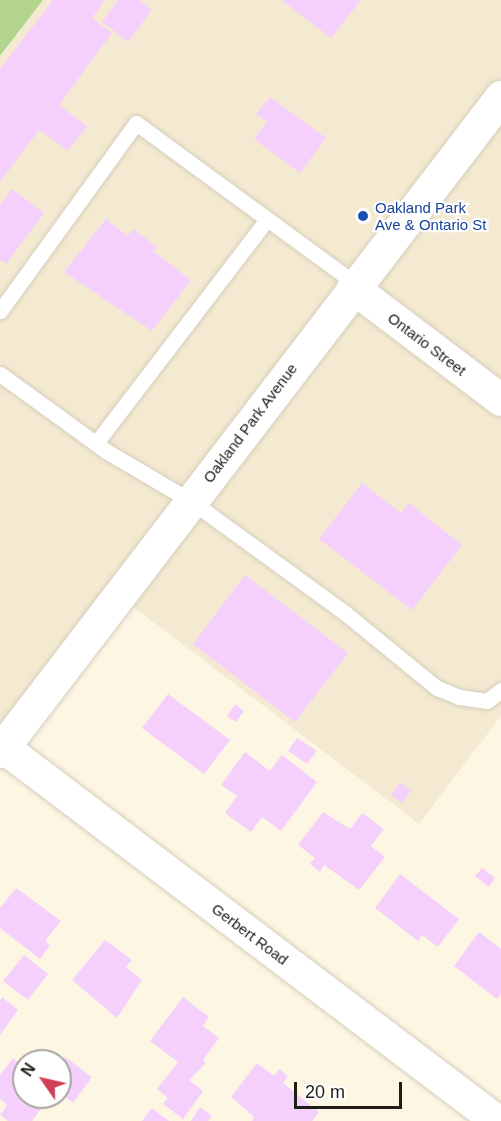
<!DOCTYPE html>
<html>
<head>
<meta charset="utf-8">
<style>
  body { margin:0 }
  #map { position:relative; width:501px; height:1121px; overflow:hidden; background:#fdf6e3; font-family:Arial,sans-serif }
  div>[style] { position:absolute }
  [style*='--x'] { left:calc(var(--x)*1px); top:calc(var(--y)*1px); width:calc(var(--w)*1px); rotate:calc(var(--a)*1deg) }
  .built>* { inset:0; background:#f4ead1 }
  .green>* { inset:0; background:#b2d48d }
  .building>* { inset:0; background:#f6d0fd }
  .roads { filter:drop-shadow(0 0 2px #d5cebc) drop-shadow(0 0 2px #d5cebc) }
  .service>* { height:15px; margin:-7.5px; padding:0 7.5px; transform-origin:7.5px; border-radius:7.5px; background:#fff }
  .minor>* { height:32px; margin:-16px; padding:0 16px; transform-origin:16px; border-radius:16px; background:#fff }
  .secondary>* { height:33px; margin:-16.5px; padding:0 16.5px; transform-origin:16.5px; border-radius:16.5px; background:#fff }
  .dots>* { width:16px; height:16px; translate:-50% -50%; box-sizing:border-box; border:3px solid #fff; border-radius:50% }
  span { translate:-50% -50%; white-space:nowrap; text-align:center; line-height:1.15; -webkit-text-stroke:4.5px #fff; paint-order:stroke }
  .transit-label { font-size:15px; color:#164399 }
  .left { translate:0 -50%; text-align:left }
  .street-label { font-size:15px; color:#201d17 }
  .north { position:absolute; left:12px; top:1049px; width:60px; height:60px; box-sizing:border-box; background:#fff; border:2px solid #a6a5a2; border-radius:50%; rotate:304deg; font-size:16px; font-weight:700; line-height:24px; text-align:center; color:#201d17 }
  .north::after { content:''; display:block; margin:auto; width:21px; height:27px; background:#cf3f56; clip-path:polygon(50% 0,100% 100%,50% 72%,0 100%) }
  .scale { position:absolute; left:294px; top:1082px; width:108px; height:27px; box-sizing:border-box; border:3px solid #201d17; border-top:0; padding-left:8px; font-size:18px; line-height:21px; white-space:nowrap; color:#201d17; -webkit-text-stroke:4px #fff; paint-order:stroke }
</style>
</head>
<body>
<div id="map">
  <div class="built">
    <i style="clip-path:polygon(43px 0,501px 0,501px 716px,419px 824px,115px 593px,0 743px,0 57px)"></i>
  </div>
  <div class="green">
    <i style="clip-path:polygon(0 0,43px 0,0 56px)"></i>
  </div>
  <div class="building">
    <i style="clip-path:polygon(53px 0,105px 0,92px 18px,112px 33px,59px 105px,87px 126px,68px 151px,39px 130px,0 182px,0 69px)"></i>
    <i style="clip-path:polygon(118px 0,139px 0,152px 10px,128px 42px,102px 22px)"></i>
    <i style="clip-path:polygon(281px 0,361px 0,331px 38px)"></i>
    <i style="clip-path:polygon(270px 97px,326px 138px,300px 173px,254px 139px,267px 122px,256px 114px)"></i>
    <i style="clip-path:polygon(12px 189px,44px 213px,6px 264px,0 260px,0 205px)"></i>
    <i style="clip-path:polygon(106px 219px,127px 236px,133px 229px,157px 247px,154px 252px,191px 280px,152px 331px,64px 272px)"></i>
    <i style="clip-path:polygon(362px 483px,401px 513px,409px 503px,462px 545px,412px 610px,319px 539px)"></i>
    <i style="clip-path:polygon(245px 575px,348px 653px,295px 722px,193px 644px)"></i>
    <i style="clip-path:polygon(168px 694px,230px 740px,204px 774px,142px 728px)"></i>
    <i style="clip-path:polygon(235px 704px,244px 711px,236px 722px,227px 716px)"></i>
    <i style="clip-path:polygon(297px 738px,317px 751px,307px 764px,288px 751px)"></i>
    <i style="clip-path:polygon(245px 752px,270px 771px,282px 755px,317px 782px,281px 831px,262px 817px,251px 832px,225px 813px,237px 796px,221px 785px)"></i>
    <i style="clip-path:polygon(400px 782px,411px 791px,402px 803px,391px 795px)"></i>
    <i style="clip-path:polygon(323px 812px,350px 829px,362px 813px,384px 829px,371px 846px,385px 857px,359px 890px,324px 865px,320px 872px,310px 864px,315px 858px,298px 845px)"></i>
    <i style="clip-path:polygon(482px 868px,495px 878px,489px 887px,475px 876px)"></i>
    <i style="clip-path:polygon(400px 874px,459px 919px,438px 947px,422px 935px,418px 941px,375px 908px)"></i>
    <i style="clip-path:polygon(16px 888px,61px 921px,45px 941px,50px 945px,40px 959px,0 928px,0 908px)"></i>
    <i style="clip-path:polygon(479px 932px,501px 949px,501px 994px,497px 999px,454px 966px)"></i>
    <i style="clip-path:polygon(105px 940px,132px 960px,126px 967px,142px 980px,117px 1018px,72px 980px)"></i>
    <i style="clip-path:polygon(24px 955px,48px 974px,28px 1000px,3px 981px)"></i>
    <i style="clip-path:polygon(2px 997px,18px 1010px,0 1035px,0 1000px)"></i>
    <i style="clip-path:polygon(183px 997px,209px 1017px,203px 1026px,219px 1038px,203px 1060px,206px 1063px,189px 1080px,203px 1091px,183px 1119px,163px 1104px,168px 1098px,157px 1089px,178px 1062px,150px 1041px)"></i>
    <i style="clip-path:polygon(65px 1057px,92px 1077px,73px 1103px,60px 1093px,60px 1064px)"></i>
    <i style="clip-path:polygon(13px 1058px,24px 1067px,24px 1097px,56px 1097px,50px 1106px,45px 1103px,32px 1121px,8px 1121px,0 1115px,7px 1105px,0 1099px,0 1075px)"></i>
    <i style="clip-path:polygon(257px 1063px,274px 1076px,279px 1069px,288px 1076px,283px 1083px,319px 1112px,312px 1121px,252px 1121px,254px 1117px,231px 1097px)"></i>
    <i style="clip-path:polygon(200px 1107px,212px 1116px,208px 1121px,191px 1121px)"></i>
    <i style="clip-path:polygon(152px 1108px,169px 1121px,142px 1121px)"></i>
  </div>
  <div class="roads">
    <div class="service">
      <i style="--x:0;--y:311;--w:232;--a:-54.1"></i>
      <i style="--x:136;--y:123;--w:273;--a:36.2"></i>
      <i style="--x:0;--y:374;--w:131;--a:36"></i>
      <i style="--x:106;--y:451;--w:99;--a:30.5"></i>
      <i style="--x:191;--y:501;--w:190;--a:36"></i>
      <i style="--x:345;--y:613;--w:119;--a:39.2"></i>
      <i style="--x:437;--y:688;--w:24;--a:22"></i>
      <i style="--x:459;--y:697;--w:28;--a:8"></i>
      <i style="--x:487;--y:701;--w:18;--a:-38"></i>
      <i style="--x:96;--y:443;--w:282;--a:-52.6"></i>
    </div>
    <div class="minor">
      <i style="--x:353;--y:288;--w:186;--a:37.1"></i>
      <i style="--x:3;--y:747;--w:620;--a:37.13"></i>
    </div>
    <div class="secondary">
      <i style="--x:0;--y:751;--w:824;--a:-52.55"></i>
    </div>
  </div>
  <div class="dots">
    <i style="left:363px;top:216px;background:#1a4fb4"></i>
  </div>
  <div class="transit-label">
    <span class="left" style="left:375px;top:216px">Oakland Park<br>Ave &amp; Ontario St</span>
  </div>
  <div class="street-label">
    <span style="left:427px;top:344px;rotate:37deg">Ontario Street</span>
    <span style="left:250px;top:423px;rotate:-53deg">Oakland Park Avenue</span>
    <span style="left:250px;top:934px;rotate:37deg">Gerbert Road</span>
  </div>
  <div class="north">N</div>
  <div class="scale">20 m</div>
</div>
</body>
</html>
